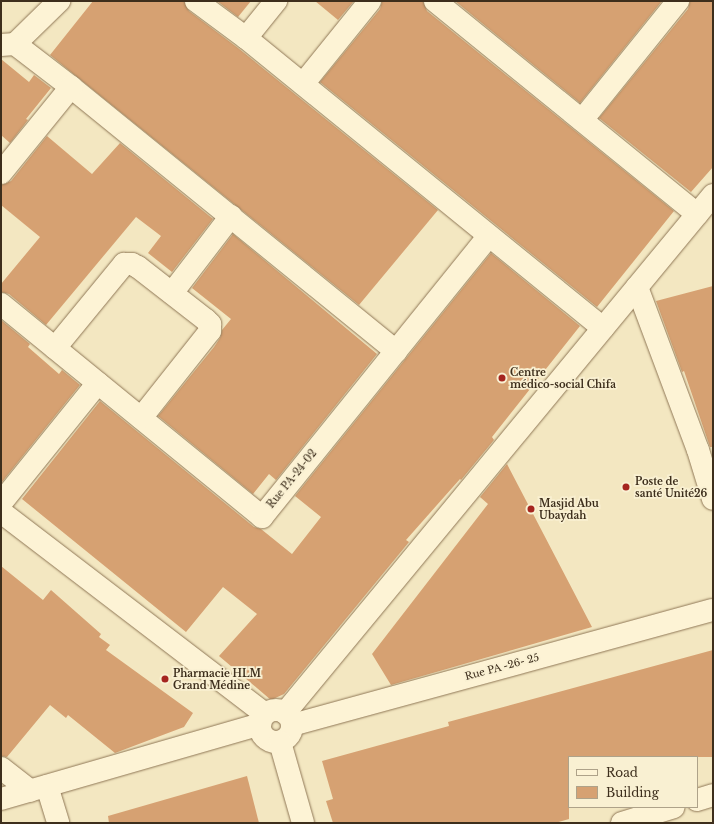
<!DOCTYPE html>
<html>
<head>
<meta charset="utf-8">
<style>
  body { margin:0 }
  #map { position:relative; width:714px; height:824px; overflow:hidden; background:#f3e7c1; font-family:"Libre Baskerville",serif }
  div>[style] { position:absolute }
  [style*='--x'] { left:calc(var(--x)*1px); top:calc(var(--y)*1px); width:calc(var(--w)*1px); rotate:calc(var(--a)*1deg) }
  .building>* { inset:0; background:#d6a172 }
  .roads { filter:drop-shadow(0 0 1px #8f7756) drop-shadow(0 0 1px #8f7756) }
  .street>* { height:22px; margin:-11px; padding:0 11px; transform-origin:11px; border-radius:11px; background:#fdf3d5 }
  .secondary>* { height:22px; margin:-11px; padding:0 11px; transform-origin:11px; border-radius:11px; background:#fdf3d5 }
  .secondary>.ring { margin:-11px; padding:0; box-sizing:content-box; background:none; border:22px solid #fdf3d5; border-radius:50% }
  .dots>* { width:11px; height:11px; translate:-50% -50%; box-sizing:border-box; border:2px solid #f9f0d2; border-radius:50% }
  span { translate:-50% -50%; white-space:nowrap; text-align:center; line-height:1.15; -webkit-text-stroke:3.5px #f9f0d2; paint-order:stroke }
  .poi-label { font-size:10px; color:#3d2e1c; font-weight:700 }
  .left { translate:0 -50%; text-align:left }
  .street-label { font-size:10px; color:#3d2e1c }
  .frame { position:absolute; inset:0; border:2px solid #3d2e1c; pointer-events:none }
  .legend { position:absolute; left:568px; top:756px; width:130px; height:52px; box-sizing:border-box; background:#f9f0d2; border:1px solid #aea289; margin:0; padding:5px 7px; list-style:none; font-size:12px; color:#3d2e1c }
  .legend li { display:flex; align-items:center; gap:8px; height:20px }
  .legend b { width:20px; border:1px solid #aea289 }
</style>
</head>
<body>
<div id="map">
  <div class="building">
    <i style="clip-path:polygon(93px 1px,184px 1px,189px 11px,238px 48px,438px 210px,359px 305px,50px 55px)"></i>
    <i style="clip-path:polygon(217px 1px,251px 1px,238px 17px)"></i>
    <i style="clip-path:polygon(315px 1px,354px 1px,338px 20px)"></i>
    <i style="clip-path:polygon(382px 1px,423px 1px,427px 11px,674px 211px,597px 307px,320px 82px,380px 9px)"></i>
    <i style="clip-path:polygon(455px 1px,662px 1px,580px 103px)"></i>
    <i style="clip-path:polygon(690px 1px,713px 1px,713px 167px,691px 192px,599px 118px,688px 9px)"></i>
    <i style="clip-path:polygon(1px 59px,29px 82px,34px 75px,51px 88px,26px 119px,28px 120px,10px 143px,1px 135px)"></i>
    <i style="clip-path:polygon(47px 136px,92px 174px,120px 143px,213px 219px,172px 272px,148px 253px,161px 236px,136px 217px,46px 325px,9px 294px,1px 292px,1px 284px,40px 237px,1px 205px,1px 185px,11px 181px)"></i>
    <i style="clip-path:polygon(233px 234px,377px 354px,276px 480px,269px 474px,253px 494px,158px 416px,214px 347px,220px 338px,222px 330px,231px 319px,192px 288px)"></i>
    <i style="clip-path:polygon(491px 253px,580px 326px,492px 437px,494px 440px,461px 480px,460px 479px,406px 540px,409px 542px,284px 694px,271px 700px,219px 656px,257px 614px,223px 587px,186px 632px,22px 499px,100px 401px,254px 527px,261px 529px,292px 554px,321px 517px,295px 496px)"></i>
    <i style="clip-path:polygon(713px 286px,713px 447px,710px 447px,684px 371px,682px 372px,656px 301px)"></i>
    <i style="clip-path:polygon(1px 320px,30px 344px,28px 347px,59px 374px,62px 370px,80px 385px,2px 482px)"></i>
    <i style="clip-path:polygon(507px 464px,592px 627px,391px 685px,372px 654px,488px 504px,480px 497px)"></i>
    <i style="clip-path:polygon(1px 566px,43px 600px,51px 590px,101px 634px,99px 637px,110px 645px,106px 650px,193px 713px,184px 727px,115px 753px,68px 715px,66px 718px,50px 705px,7px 757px,1px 756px)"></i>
    <i style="clip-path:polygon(713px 650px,713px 757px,569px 757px,569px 819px,555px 823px,333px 823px,326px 801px,333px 799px,322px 761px,449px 726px,448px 722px)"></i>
    <i style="clip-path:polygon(247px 776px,259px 823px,109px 823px,108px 816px)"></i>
  </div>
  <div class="roads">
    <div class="street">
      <i style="--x:196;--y:1;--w:62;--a:36.5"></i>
      <i style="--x:246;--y:38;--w:460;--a:39.1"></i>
      <i style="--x:435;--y:1;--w:338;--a:39.1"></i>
      <i style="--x:246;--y:38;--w:48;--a:-51"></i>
      <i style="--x:15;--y:44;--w:62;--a:-44.3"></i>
      <i style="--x:1;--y:45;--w:14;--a:-4"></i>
      <i style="--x:15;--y:44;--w:71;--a:37.5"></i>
      <i style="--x:71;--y:87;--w:419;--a:39.1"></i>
      <i style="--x:303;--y:84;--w:107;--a:-51.1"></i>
      <i style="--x:582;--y:120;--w:153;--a:-51.1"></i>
      <i style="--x:1;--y:173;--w:111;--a:-50.9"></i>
      <i style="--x:637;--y:287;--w:174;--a:69.5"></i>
      <i style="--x:698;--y:450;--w:51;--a:73"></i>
      <i style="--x:172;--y:293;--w:97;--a:-52.5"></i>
      <i style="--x:1;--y:304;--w:337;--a:39.2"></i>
      <i style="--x:262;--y:517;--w:361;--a:-51.1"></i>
      <i style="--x:55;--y:348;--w:109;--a:-50.6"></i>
      <i style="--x:124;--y:264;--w:8;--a:0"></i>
      <i style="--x:132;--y:264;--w:7;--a:27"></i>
      <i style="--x:138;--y:267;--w:86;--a:37.9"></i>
      <i style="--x:206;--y:320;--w:6;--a:45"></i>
      <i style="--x:210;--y:324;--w:7;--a:90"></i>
      <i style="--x:210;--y:331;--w:111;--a:128.4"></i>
      <i style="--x:1;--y:503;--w:154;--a:-51.1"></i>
      <i style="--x:1;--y:768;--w:37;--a:38"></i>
      <i style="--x:47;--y:786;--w:39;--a:73"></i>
      <i style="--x:1;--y:799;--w:270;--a:-16.1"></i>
      <i style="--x:697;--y:800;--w:17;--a:-17"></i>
      <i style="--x:622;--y:823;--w:54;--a:-17.1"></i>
    </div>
    <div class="secondary">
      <i style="--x:1;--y:512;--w:332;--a:37.4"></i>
      <i class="ring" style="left:260px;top:710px;width:10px;height:10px"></i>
      <i style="--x:285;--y:713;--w:672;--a:-50.43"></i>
      <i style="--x:292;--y:725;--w:436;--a:-15.3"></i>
      <i style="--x:280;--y:742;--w:84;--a:74.1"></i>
    </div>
  </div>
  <div class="dots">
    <i style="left:502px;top:378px;background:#a5251f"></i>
    <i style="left:626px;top:487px;background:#a5251f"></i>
    <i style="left:531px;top:509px;background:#a5251f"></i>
    <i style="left:165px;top:679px;background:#a5251f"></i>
  </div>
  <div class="poi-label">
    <span class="left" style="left:510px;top:378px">Centre<br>médico-social Chifa</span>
    <span class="left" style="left:635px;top:487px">Poste de<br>santé Unité26</span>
    <span class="left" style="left:539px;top:509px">Masjid Abu<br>Ubaydah</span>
    <span class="left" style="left:173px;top:679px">Pharmacie HLM<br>Grand Médine</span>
  </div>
  <div class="street-label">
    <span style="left:292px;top:479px;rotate:-51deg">Rue PA-24-02</span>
    <span style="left:502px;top:667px;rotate:-15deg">Rue PA -26- 25</span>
  </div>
  <div class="frame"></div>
  <ul class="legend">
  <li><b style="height:5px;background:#fdf3d5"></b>Road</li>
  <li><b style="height:11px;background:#d6a172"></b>Building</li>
  </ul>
</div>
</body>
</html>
